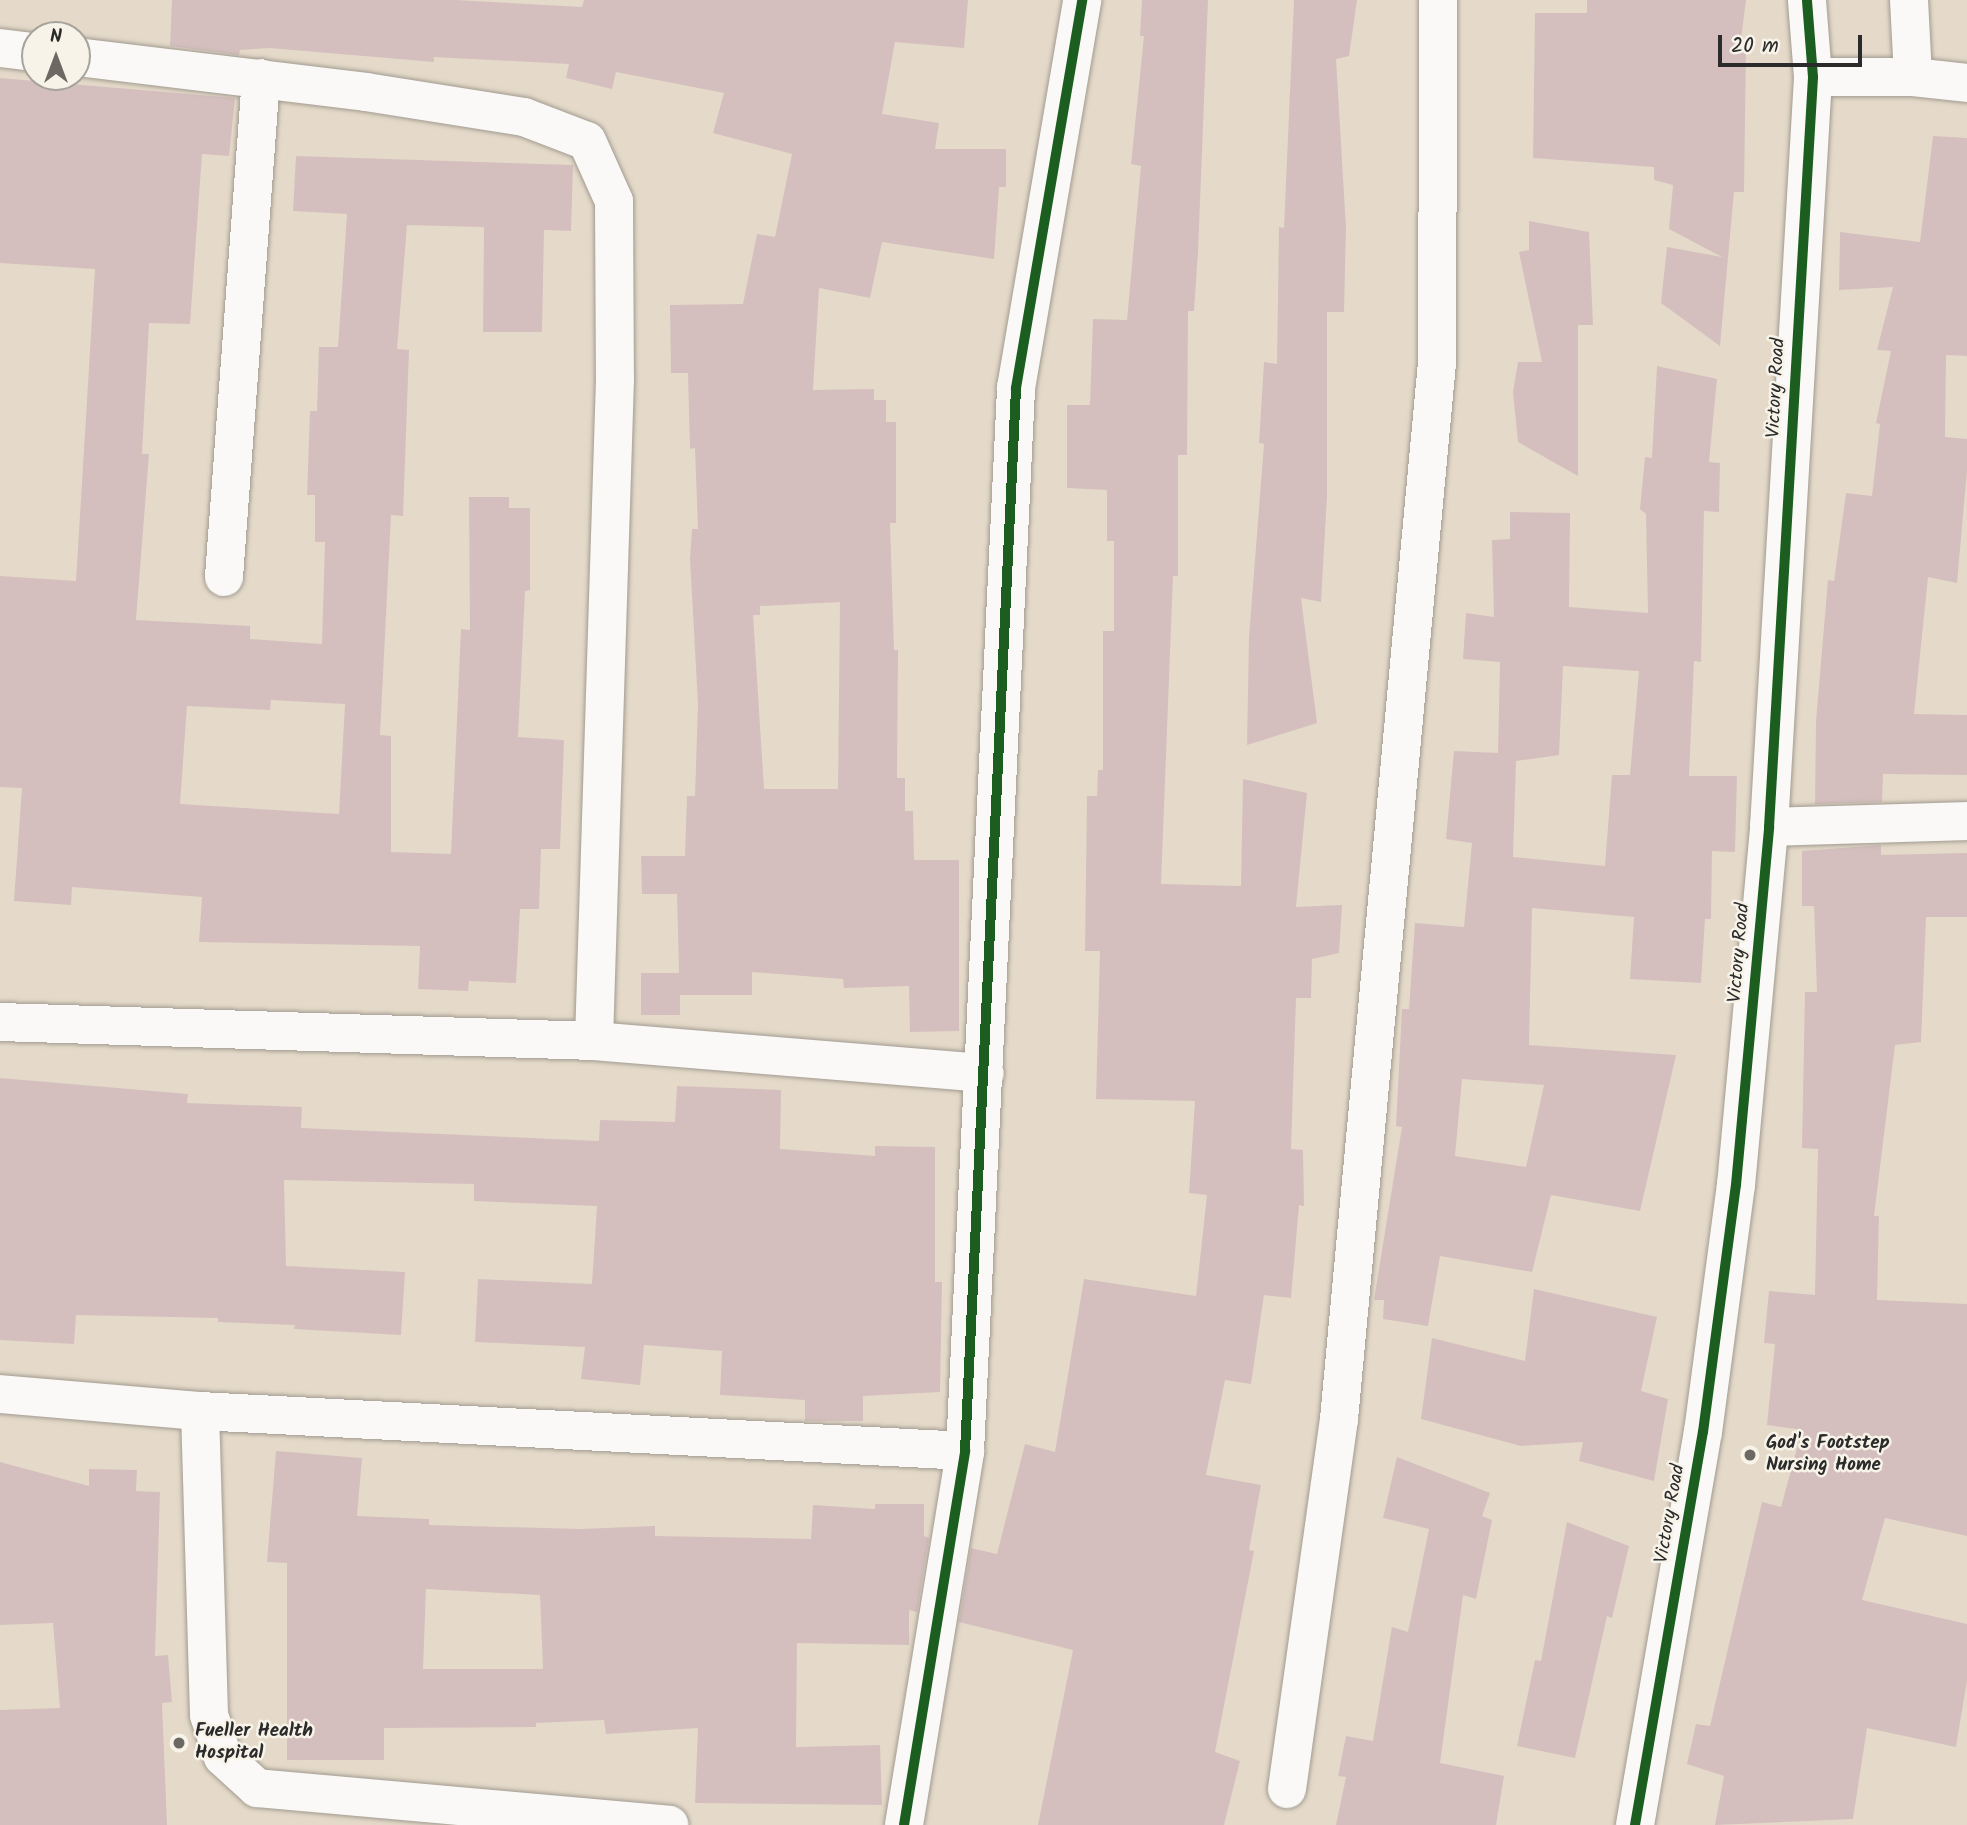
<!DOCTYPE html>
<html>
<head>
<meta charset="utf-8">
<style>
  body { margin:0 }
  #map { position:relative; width:1967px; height:1825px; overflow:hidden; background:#e5dac9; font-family:Kalam,sans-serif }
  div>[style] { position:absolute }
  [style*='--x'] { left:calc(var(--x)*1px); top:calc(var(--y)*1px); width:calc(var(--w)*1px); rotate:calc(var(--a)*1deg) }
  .building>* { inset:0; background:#d4bfbe }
  .roads { filter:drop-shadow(0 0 2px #a19b91) drop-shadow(0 0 2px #a19b91) }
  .minor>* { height:38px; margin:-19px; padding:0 19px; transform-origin:19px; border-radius:19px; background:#fbf9f7 }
  .cycleway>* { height:10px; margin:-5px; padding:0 5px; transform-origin:5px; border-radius:5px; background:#1b5e20 }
  .dots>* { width:19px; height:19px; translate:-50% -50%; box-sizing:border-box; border:4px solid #f7f3e8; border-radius:50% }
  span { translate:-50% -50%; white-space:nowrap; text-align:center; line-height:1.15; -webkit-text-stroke:5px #f7f3e8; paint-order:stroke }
  .street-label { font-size:19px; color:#2b2b2b }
  .poi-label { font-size:19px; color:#2b2b2b; font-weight:700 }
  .left { translate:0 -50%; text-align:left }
  .north { position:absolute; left:21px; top:21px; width:70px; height:70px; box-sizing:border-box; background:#f7f3e8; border:2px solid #a5a39c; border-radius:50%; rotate:0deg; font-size:19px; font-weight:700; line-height:28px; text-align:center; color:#2b2b2b }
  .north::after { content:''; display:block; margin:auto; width:24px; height:32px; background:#6c6862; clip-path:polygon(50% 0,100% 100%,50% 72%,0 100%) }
  .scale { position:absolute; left:1718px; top:35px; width:144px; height:32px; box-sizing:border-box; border:4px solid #2b2b2b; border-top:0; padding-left:9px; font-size:21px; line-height:24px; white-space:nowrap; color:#2b2b2b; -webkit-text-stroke:5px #f7f3e8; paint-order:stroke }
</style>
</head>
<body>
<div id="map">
  <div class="building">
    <i style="clip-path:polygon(evenodd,172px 0,456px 0,582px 7px,584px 0,968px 0,964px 48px,895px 42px,882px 114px,939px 123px,935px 149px,1006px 149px,1006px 187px,999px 187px,994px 259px,882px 242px,870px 298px,819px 288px,813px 390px,874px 389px,874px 400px,886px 400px,886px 422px,896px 422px,896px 523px,890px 523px,894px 650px,898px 650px,897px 778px,905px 778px,905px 811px,913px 811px,914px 860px,959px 860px,959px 1031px,910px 1032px,909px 986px,844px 988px,843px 979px,752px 972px,752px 995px,680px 995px,680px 987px,680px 1015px,641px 1015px,641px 973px,679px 973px,677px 894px,642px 894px,641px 856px,685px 856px,687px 796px,695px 796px,698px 704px,690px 559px,692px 529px,698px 529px,695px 448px,690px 449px,688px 373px,671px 373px,670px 305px,743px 304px,757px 234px,775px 237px,792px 154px,713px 133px,724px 93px,616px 72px,612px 89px,566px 78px,569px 64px,434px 57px,434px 62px,270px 48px,240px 50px,239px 55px,170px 46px,172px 0,840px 602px,838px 789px,764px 789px,753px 615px,760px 615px,760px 606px,840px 602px)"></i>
    <i style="clip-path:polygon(1142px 0,1208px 0,1198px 252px,1194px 311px,1188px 311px,1187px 455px,1178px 455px,1178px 576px,1173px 576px,1161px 884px,1241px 886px,1243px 779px,1307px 793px,1296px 907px,1342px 905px,1339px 953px,1312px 959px,1311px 998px,1296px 998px,1291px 1149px,1303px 1150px,1304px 1206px,1299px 1205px,1291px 1298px,1264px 1295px,1251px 1384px,1225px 1380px,1206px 1475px,1261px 1485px,1249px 1550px,1254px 1551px,1215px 1752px,1240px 1761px,1224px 1825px,1038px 1825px,1073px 1650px,959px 1622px,971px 1548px,997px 1554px,1025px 1444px,1055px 1452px,1084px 1279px,1196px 1296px,1207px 1195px,1189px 1193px,1195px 1101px,1096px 1099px,1100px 951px,1085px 951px,1087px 796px,1097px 796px,1098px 770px,1103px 770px,1103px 631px,1114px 631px,1114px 541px,1107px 541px,1107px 490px,1067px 488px,1067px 405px,1090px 405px,1093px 319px,1127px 320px,1141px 166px,1131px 164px,1144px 36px,1140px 36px)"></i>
    <i style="clip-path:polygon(1294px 0,1357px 0,1349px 56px,1336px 59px,1346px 228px,1344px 312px,1327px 312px,1327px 496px,1321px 602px,1301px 598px,1317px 723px,1247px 745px,1249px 637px,1264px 444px,1259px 443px,1264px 362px,1277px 364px,1279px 227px,1284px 228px)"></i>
    <i style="clip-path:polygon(1587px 0,1746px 0,1740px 47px,1746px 47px,1744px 192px,1734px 192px,1720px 346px,1661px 303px,1667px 247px,1722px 257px,1669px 229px,1673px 185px,1654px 180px,1654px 167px,1533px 158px,1535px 13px,1587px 13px)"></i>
    <i style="clip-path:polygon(evenodd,0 78px,235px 98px,229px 156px,202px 154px,190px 324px,149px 323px,142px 454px,149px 454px,136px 620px,250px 626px,250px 639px,322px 644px,325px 542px,315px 542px,315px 495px,307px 495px,310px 411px,317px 411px,319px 347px,338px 347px,347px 214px,293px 211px,296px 156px,573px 165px,571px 231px,544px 230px,542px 332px,483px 332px,484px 227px,407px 225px,397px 349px,409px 350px,403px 516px,391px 515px,380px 735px,391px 736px,391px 852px,451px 854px,461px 629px,470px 630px,469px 497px,509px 497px,509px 508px,530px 508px,530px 590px,525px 591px,518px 737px,564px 740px,560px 849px,541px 849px,539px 909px,520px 909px,516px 983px,469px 981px,468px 991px,418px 989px,420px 946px,199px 942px,202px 897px,72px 887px,71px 905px,14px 901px,22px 788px,0 787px,0 576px,76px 581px,95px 269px,0 263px,0 78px,271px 700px,345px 704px,339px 814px,180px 804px,187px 706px,270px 710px,271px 700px)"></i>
    <i style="clip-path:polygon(1933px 136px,1967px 138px,1967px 356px,1946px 355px,1945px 437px,1967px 439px,1967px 470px,1957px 583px,1928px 577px,1914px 714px,1967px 715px,1967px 775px,1883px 774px,1882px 802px,1815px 804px,1816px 721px,1828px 580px,1834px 581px,1846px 493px,1872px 496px,1880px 424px,1876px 423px,1891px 351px,1877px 350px,1893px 287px,1839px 290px,1840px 232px,1920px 242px)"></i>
    <i style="clip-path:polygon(1529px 221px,1589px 232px,1593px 325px,1578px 325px,1578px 476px,1518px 442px,1513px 392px,1518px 362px,1542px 362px,1519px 252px,1529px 250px)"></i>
    <i style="clip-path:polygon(evenodd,1657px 366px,1717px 379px,1709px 462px,1720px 463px,1719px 512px,1704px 511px,1701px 662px,1694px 661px,1689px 776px,1737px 776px,1735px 852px,1712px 851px,1711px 919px,1705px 919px,1701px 983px,1630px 979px,1634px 917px,1532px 908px,1529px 1045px,1676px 1055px,1640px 1211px,1551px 1195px,1532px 1272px,1440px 1256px,1428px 1326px,1383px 1319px,1384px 1300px,1374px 1300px,1402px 1127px,1396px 1126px,1402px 1009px,1409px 1009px,1415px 923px,1464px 927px,1472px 843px,1446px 839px,1454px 751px,1498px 753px,1500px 662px,1463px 659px,1466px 613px,1494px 617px,1492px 540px,1510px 539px,1510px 512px,1570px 513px,1569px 607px,1648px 613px,1646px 514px,1640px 509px,1645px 457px,1652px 458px,1657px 366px,1563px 666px,1639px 671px,1630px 775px,1612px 775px,1605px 866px,1513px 857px,1516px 761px,1559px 755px,1563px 666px,1657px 366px,1462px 1079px,1544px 1085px,1526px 1167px,1455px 1156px,1462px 1079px)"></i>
    <i style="clip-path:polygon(1881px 845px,1881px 855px,1967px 853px,1967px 917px,1926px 917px,1921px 1042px,1895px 1045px,1874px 1216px,1879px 1216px,1877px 1300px,1967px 1304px,1967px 1536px,1885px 1518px,1862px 1600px,1967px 1624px,1967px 1680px,1956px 1747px,1867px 1728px,1853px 1819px,1715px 1825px,1724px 1776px,1687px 1764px,1696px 1724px,1710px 1726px,1762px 1502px,1781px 1507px,1802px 1430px,1767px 1425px,1775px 1344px,1764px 1343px,1769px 1291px,1815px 1295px,1818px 1149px,1802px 1148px,1805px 992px,1817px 992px,1814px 906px,1802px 906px,1802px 851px)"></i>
    <i style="clip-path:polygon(0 1078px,188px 1094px,187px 1103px,302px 1107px,301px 1128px,599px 1141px,600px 1120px,675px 1122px,677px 1086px,781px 1090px,780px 1149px,875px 1156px,875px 1146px,935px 1147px,935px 1282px,942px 1282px,940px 1392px,863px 1396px,863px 1421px,805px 1421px,805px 1400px,720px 1395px,722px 1351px,644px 1345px,640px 1385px,581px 1379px,585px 1347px,475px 1342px,478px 1279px,592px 1284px,597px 1206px,474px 1201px,474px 1184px,284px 1180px,286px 1266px,405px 1272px,401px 1335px,294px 1329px,295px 1325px,218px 1322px,218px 1318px,76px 1315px,74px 1344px,0 1340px)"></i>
    <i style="clip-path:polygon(1534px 1289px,1657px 1317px,1641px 1391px,1668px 1399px,1654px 1481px,1579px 1461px,1583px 1442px,1521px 1446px,1421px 1419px,1432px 1338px,1525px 1361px)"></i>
    <i style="clip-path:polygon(evenodd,276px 1451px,362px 1458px,357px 1516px,429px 1519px,429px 1525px,581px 1529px,655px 1526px,655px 1536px,811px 1539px,813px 1505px,875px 1509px,875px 1504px,924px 1504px,924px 1536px,929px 1538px,917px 1612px,909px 1610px,909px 1645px,797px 1643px,796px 1747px,880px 1745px,882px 1805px,695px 1803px,698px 1728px,606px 1734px,604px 1720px,536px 1723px,536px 1727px,384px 1728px,384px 1760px,287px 1760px,287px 1563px,267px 1562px,276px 1451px,426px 1589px,540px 1595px,543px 1669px,423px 1669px,426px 1589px)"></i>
    <i style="clip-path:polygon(1397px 1457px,1490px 1493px,1482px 1516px,1492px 1520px,1476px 1599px,1463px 1595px,1440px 1763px,1504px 1776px,1496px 1825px,1336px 1825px,1346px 1777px,1338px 1776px,1346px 1736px,1373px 1741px,1392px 1627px,1408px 1632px,1429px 1529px,1383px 1518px)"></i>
    <i style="clip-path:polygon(0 1462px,89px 1486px,89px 1469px,137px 1470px,136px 1491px,160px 1492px,155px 1656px,168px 1655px,172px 1702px,162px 1703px,167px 1825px,0 1825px,0 1710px,60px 1708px,53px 1623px,0 1625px)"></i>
    <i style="clip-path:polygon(1567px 1522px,1629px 1546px,1612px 1618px,1607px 1616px,1575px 1758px,1517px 1746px,1535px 1660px,1541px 1661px)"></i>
  </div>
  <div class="roads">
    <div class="minor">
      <i style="--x:1909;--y:0;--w:77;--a:87"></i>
      <i style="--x:0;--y:48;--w:35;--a:7"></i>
      <i style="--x:77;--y:57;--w:291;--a:6.9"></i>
      <i style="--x:366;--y:92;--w:160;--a:9"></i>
      <i style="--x:524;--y:117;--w:67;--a:20.9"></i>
      <i style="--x:587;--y:141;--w:66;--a:65.8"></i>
      <i style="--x:614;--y:201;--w:178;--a:89.7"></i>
      <i style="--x:615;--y:379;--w:662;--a:91.82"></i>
      <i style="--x:1813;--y:77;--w:100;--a:0"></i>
      <i style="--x:1913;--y:77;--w:54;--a:6.3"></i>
      <i style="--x:224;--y:577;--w:500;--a:-85.76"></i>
      <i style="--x:1769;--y:827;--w:198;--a:-1.7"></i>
      <i style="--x:0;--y:1022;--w:594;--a:1.83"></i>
      <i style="--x:594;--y:1041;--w:392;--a:4.7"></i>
      <i style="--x:0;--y:1394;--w:201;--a:4.9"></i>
      <i style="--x:200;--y:1411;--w:766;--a:2.99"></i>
      <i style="--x:200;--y:1411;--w:304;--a:88.3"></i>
      <i style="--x:209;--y:1715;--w:44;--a:71.6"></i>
      <i style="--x:223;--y:1757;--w:46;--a:42.4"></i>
      <i style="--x:257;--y:1788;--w:414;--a:5.1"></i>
      <i style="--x:1287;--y:1789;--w:374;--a:-82"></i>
      <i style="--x:1339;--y:1419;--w:1062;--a:-84.7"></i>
      <i style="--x:1437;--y:362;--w:362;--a:-89.8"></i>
      <i style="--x:904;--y:1825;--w:379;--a:-80.7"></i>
      <i style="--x:965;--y:1451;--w:1064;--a:-87.25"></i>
      <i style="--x:1016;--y:388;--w:394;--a:-80.3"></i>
      <i style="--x:1635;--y:1825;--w:399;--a:-80.2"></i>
      <i style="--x:1703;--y:1432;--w:249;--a:-82.4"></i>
      <i style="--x:1736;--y:1185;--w:360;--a:-84.7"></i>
      <i style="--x:1769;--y:827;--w:751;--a:-86.64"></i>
      <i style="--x:1813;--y:77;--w:77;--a:-94.5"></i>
    </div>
  </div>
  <div class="cycleway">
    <i style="--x:904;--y:1825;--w:379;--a:-80.7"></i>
    <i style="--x:965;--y:1451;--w:1064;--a:-87.25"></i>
    <i style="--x:1016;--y:388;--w:394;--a:-80.3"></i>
    <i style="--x:1635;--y:1825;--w:399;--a:-80.2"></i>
    <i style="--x:1703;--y:1432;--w:249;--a:-82.4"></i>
    <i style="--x:1736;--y:1185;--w:360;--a:-84.7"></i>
    <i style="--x:1769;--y:827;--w:751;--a:-86.64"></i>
    <i style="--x:1813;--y:77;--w:77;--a:-94.5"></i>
  </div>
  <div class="dots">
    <i style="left:1750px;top:1455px;background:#6c6862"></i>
    <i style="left:179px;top:1743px;background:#6c6862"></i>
  </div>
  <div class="street-label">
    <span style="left:1777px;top:388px;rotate:-87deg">Victory Road</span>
    <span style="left:1740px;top:953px;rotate:-85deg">Victory Road</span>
    <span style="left:1671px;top:1514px;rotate:-80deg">Victory Road</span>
  </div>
  <div class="poi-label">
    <span class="left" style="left:1766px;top:1455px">God's Footstep<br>Nursing Home</span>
    <span class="left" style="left:195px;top:1743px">Fueller Health<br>Hospital</span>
  </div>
  <div class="north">N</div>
  <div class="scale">20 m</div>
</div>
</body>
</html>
